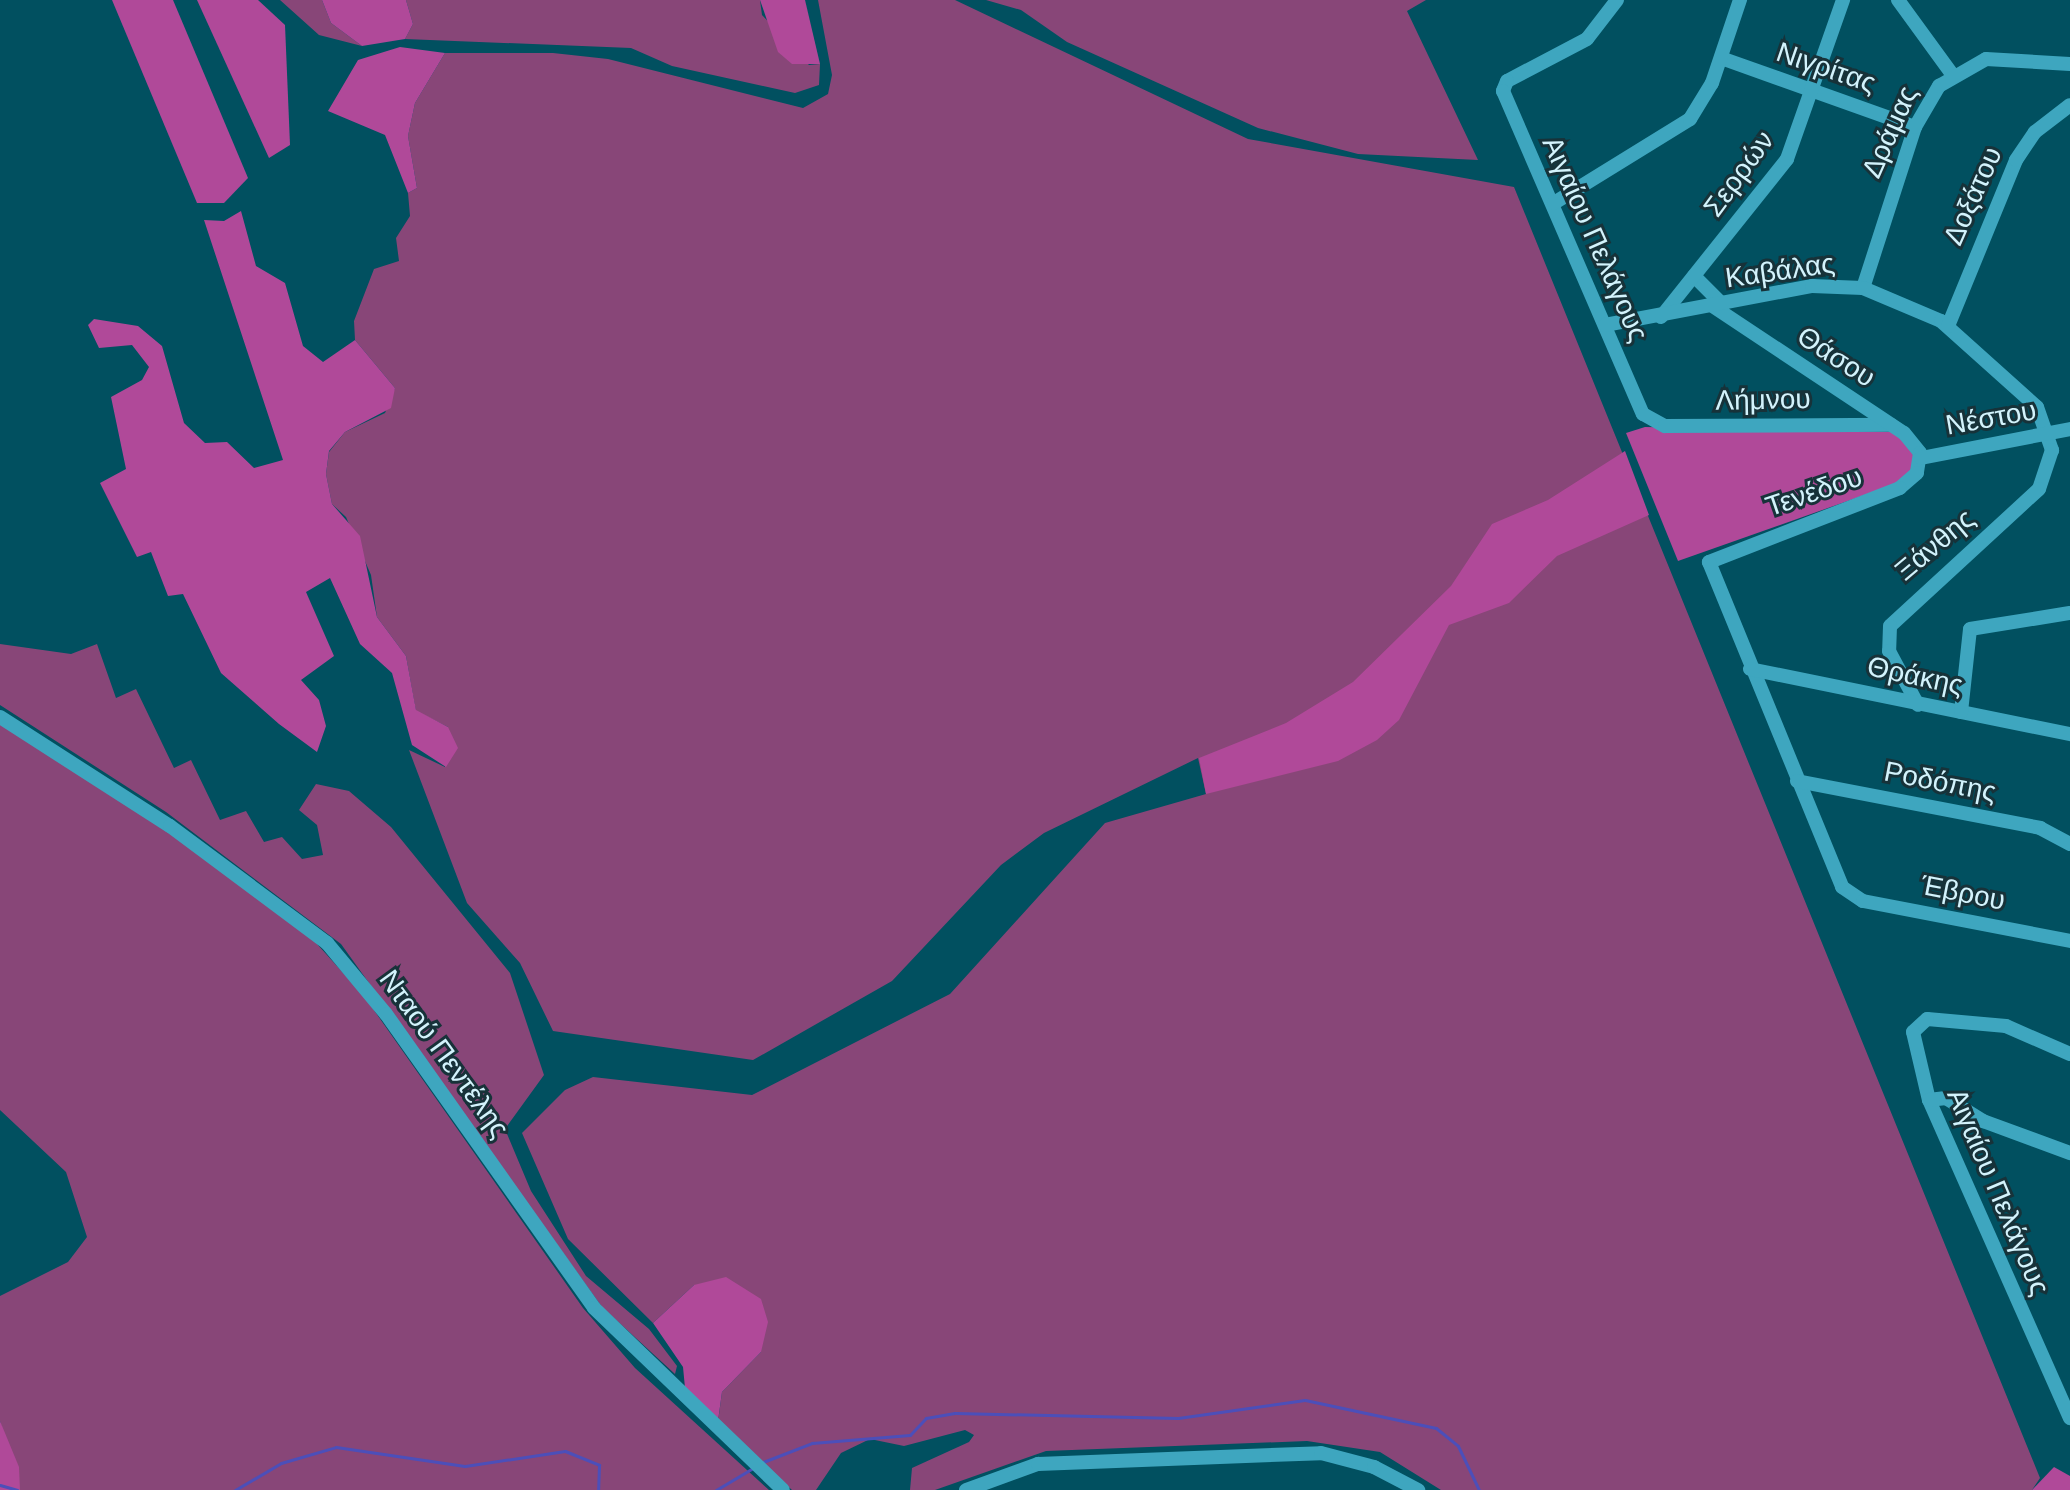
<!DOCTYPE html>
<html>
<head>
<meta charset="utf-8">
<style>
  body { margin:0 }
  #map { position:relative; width:2070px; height:1490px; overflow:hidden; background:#015060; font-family:Arial,sans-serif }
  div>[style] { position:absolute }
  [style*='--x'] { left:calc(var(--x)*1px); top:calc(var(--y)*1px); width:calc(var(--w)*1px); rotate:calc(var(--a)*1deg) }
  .green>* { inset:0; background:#884678 }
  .forest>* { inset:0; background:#b04999 }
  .stream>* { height:3px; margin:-1.5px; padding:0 1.5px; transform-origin:1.5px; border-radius:1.5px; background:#4c4fb9 }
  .minor>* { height:14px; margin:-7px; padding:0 7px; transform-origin:7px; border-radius:7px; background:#3ea6bf }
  span { translate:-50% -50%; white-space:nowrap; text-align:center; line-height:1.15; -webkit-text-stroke:6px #173239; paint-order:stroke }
  .street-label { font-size:28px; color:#d3f3fc }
</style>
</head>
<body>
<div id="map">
  <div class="green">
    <i style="clip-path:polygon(280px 0,322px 0,331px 23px,362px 46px,319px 35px)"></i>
    <i style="clip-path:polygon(406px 0,760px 0,762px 15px,809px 65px,820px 64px,819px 85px,795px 93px,672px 66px,631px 48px,405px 39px,413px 24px)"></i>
    <i style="clip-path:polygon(818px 0,955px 0,1248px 139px,1514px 187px,2040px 1478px,2032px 1490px,1441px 1490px,1380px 1452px,1307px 1441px,1046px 1451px,935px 1490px,910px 1490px,912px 1468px,969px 1442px,974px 1435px,965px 1430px,904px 1446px,870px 1439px,841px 1453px,816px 1490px,792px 1490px,718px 1422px,722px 1392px,761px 1352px,694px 1285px,653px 1323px,568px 1239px,522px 1133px,565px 1090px,593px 1077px,752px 1095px,950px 994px,1105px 823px,1206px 794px,1198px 758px,1044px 833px,1001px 865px,892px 981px,753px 1060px,553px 1031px,520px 963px,467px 903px,409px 750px,445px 767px,448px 727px,416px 711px,406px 656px,377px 617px,371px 575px,346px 517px,332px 504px,326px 474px,329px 452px,345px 432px,385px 413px,395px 388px,355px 340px,354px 321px,374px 269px,399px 261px,396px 238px,410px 216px,408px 193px,417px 188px,408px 136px,415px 103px,445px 53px,553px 53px,608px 59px,803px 108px,828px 94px,832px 75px)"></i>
    <i style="clip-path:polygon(986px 0,1426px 0,1407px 11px,1478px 160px,1358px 154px,1258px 128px,1067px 42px,1021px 10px)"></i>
    <i style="clip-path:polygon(0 644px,71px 654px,97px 644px,116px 698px,136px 689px,174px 768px,191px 760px,220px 820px,246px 811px,264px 842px,282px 837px,302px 859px,323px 855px,317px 825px,299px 810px,316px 784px,349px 791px,391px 827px,510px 973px,544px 1075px,505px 1129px,531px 1191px,586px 1276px,649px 1329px,677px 1366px,675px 1374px,602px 1307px,341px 944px,166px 812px,0 705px)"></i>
    <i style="clip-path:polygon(0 723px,175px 835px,308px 934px,364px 996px,583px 1308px,635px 1368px,769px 1490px,20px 1490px,0 1421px,0 1296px,68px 1262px,87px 1237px,66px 1172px,0 1110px)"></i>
  </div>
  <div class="forest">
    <i style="clip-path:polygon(112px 0,173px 0,248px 178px,224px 203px,197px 203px)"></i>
    <i style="clip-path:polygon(197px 0,258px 0,285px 25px,290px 145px,269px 158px)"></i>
    <i style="clip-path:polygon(322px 0,406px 0,413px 24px,405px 39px,362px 46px,331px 23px)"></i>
    <i style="clip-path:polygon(760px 0,805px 0,820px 64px,792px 64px,778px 52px)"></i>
    <i style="clip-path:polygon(400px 47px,445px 53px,415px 103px,408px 136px,417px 188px,408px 193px,385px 135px,328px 111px,358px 60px)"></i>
    <i style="clip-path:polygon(241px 211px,256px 266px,285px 283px,303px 346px,323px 362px,355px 340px,395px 388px,391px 408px,345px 432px,329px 451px,326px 474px,332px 504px,360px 536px,377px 617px,406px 656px,416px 710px,448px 727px,458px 748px,446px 767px,412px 745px,392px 673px,360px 644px,330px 578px,306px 592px,334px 656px,301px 680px,319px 700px,326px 726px,317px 752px,279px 724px,221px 673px,183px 594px,168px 596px,151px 552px,137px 557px,100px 483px,126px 469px,111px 397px,142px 380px,149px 367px,132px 345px,99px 348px,88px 325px,94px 319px,138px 326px,162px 346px,184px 423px,205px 443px,227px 442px,254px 468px,283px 460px,204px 220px,224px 221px)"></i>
    <i style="clip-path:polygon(1645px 427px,1898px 432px,1918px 462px,1910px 479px,1678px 561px,1626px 433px)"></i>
    <i style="clip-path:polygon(1625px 451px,1649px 515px,1557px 556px,1509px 603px,1449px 625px,1399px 720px,1377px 740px,1338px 761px,1206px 794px,1199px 758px,1286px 723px,1353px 682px,1451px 586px,1492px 524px,1548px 500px)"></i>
    <i style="clip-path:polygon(726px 1277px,761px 1299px,768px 1322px,761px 1352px,722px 1392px,718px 1421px,685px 1388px,683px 1367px,653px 1323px,694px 1285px)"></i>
    <i style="clip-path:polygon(0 1421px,19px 1467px,20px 1490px,0 1490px)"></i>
    <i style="clip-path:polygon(2054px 1467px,2070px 1476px,2070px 1490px,2032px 1490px)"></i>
  </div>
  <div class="stream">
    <i style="--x:763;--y:1462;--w:53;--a:-21.2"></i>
    <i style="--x:812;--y:1443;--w:98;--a:-4.7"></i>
    <i style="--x:910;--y:1435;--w:23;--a:-47"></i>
    <i style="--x:926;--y:1418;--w:29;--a:-10"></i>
    <i style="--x:955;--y:1413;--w:223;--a:1.3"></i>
    <i style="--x:1178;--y:1418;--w:128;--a:-8.1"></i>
    <i style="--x:1305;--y:1400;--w:134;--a:12.1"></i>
    <i style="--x:1436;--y:1428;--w:28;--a:39"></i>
    <i style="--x:1458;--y:1446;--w:49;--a:64.5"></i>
    <i style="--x:0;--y:1485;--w:18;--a:16"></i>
    <i style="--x:235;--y:1490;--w:53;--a:-30.4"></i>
    <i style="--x:281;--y:1463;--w:57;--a:-16.2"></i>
    <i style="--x:336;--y:1447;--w:130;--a:8.4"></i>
    <i style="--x:465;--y:1466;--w:101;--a:-8.5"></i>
    <i style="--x:565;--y:1451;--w:37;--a:22"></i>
    <i style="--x:599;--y:1465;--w:25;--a:92"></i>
    <i style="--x:716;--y:1490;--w:43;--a:-30.7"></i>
  </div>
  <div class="minor">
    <i style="--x:1617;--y:0;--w:49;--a:127.6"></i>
    <i style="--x:1587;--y:39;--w:90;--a:152.3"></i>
    <i style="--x:1507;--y:81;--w:11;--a:112"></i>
    <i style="--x:1503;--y:91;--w:352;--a:66.6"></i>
    <i style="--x:1643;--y:414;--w:25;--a:29"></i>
    <i style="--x:1665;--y:426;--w:226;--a:-0.3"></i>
    <i style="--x:1898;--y:0;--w:92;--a:53.9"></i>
    <i style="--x:1721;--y:58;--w:206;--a:19.6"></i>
    <i style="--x:1554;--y:203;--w:160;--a:-31.7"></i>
    <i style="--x:1690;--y:119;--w:42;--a:-58.6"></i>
    <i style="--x:1712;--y:83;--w:88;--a:-71.4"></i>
    <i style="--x:1694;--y:276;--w:41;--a:45"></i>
    <i style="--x:1863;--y:288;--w:169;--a:-72.1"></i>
    <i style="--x:1915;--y:127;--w:48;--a:-59.7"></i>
    <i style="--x:1939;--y:86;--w:54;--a:-29.9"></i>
    <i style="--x:1986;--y:59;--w:84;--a:3.4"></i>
    <i style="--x:1714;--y:307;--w:228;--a:33.6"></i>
    <i style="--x:1904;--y:433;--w:26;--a:51"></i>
    <i style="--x:1920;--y:453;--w:20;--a:99"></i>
    <i style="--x:1917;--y:473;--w:23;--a:139"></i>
    <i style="--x:1900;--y:488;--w:205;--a:158.8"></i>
    <i style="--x:1709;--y:562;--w:351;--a:67.7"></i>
    <i style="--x:1842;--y:887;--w:25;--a:34"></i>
    <i style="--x:1863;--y:901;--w:211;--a:10.9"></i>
    <i style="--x:1661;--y:317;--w:202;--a:-51.4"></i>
    <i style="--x:1787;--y:159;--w:169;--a:-70.6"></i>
    <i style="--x:1605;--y:325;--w:211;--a:-10.7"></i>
    <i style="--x:1812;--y:286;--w:51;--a:2.2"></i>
    <i style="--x:1863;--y:288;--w:85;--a:22.9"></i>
    <i style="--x:1941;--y:321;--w:129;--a:41.9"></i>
    <i style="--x:2037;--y:407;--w:46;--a:70.8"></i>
    <i style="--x:2052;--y:450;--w:41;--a:108.4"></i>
    <i style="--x:2039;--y:489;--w:202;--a:137.4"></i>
    <i style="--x:1890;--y:626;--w:25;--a:92"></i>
    <i style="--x:1889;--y:651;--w:61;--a:61.8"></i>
    <i style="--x:1948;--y:326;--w:179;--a:-67.7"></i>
    <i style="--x:2016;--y:160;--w:34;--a:-56"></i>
    <i style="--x:2035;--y:132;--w:44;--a:-37.6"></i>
    <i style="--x:1921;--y:458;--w:152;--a:-11"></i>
    <i style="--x:1750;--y:669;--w:327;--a:11.5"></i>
    <i style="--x:1961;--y:712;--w:83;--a:-83.8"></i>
    <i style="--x:1970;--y:629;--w:101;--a:-9.1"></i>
    <i style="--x:0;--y:717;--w:202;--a:32.7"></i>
    <i style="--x:170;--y:826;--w:196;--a:36.7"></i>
    <i style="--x:327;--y:943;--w:92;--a:50.3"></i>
    <i style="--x:386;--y:1014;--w:360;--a:54.7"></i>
    <i style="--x:594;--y:1308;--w:262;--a:43.9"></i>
    <i style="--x:1797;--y:781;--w:248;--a:10.9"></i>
    <i style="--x:2040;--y:828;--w:34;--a:28"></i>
    <i style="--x:2070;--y:1054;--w:70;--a:-156.4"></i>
    <i style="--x:2006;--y:1026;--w:79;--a:-174.9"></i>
    <i style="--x:1927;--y:1019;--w:19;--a:137"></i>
    <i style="--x:1913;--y:1032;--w:70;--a:76.8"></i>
    <i style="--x:1929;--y:1100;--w:348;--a:66.1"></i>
    <i style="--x:1929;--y:1100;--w:17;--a:-7"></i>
    <i style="--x:1946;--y:1098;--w:44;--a:31.9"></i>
    <i style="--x:1983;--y:1121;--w:93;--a:20.2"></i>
    <i style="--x:966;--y:1490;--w:77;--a:-19.9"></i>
    <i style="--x:1038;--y:1464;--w:283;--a:-2.2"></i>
    <i style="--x:1321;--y:1453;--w:55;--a:14.8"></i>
    <i style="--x:1374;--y:1467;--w:50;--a:27.6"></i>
  </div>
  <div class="street-label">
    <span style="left:1826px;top:68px;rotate:19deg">Νιγρίτας</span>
    <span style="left:1890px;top:132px;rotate:-66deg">Δράμας</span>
    <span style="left:1739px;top:174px;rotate:-54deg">Σερρών</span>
    <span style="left:1973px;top:196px;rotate:-66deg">Δοξάτου</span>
    <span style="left:1595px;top:239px;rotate:66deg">Αιγαίου Πελάγους</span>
    <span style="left:1780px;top:271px;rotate:-8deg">Καβάλας</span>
    <span style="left:1836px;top:357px;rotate:33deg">Θάσου</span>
    <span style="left:1763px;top:400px;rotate:-1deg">Λήμνου</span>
    <span style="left:1991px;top:418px;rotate:-10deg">Νέστου</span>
    <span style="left:1814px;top:492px;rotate:-19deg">Τενέδου</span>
    <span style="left:1935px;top:545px;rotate:-40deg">Ξάνθης</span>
    <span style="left:1915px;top:676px;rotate:12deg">Θράκης</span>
    <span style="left:1940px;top:782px;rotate:11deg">Ροδόπης</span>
    <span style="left:1963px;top:893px;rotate:11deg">Έβρου</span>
    <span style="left:444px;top:1054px;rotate:54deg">Νταού Πεντέλης</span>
    <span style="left:1998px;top:1192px;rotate:67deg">Αιγαίου Πελάγους</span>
  </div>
</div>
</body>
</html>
